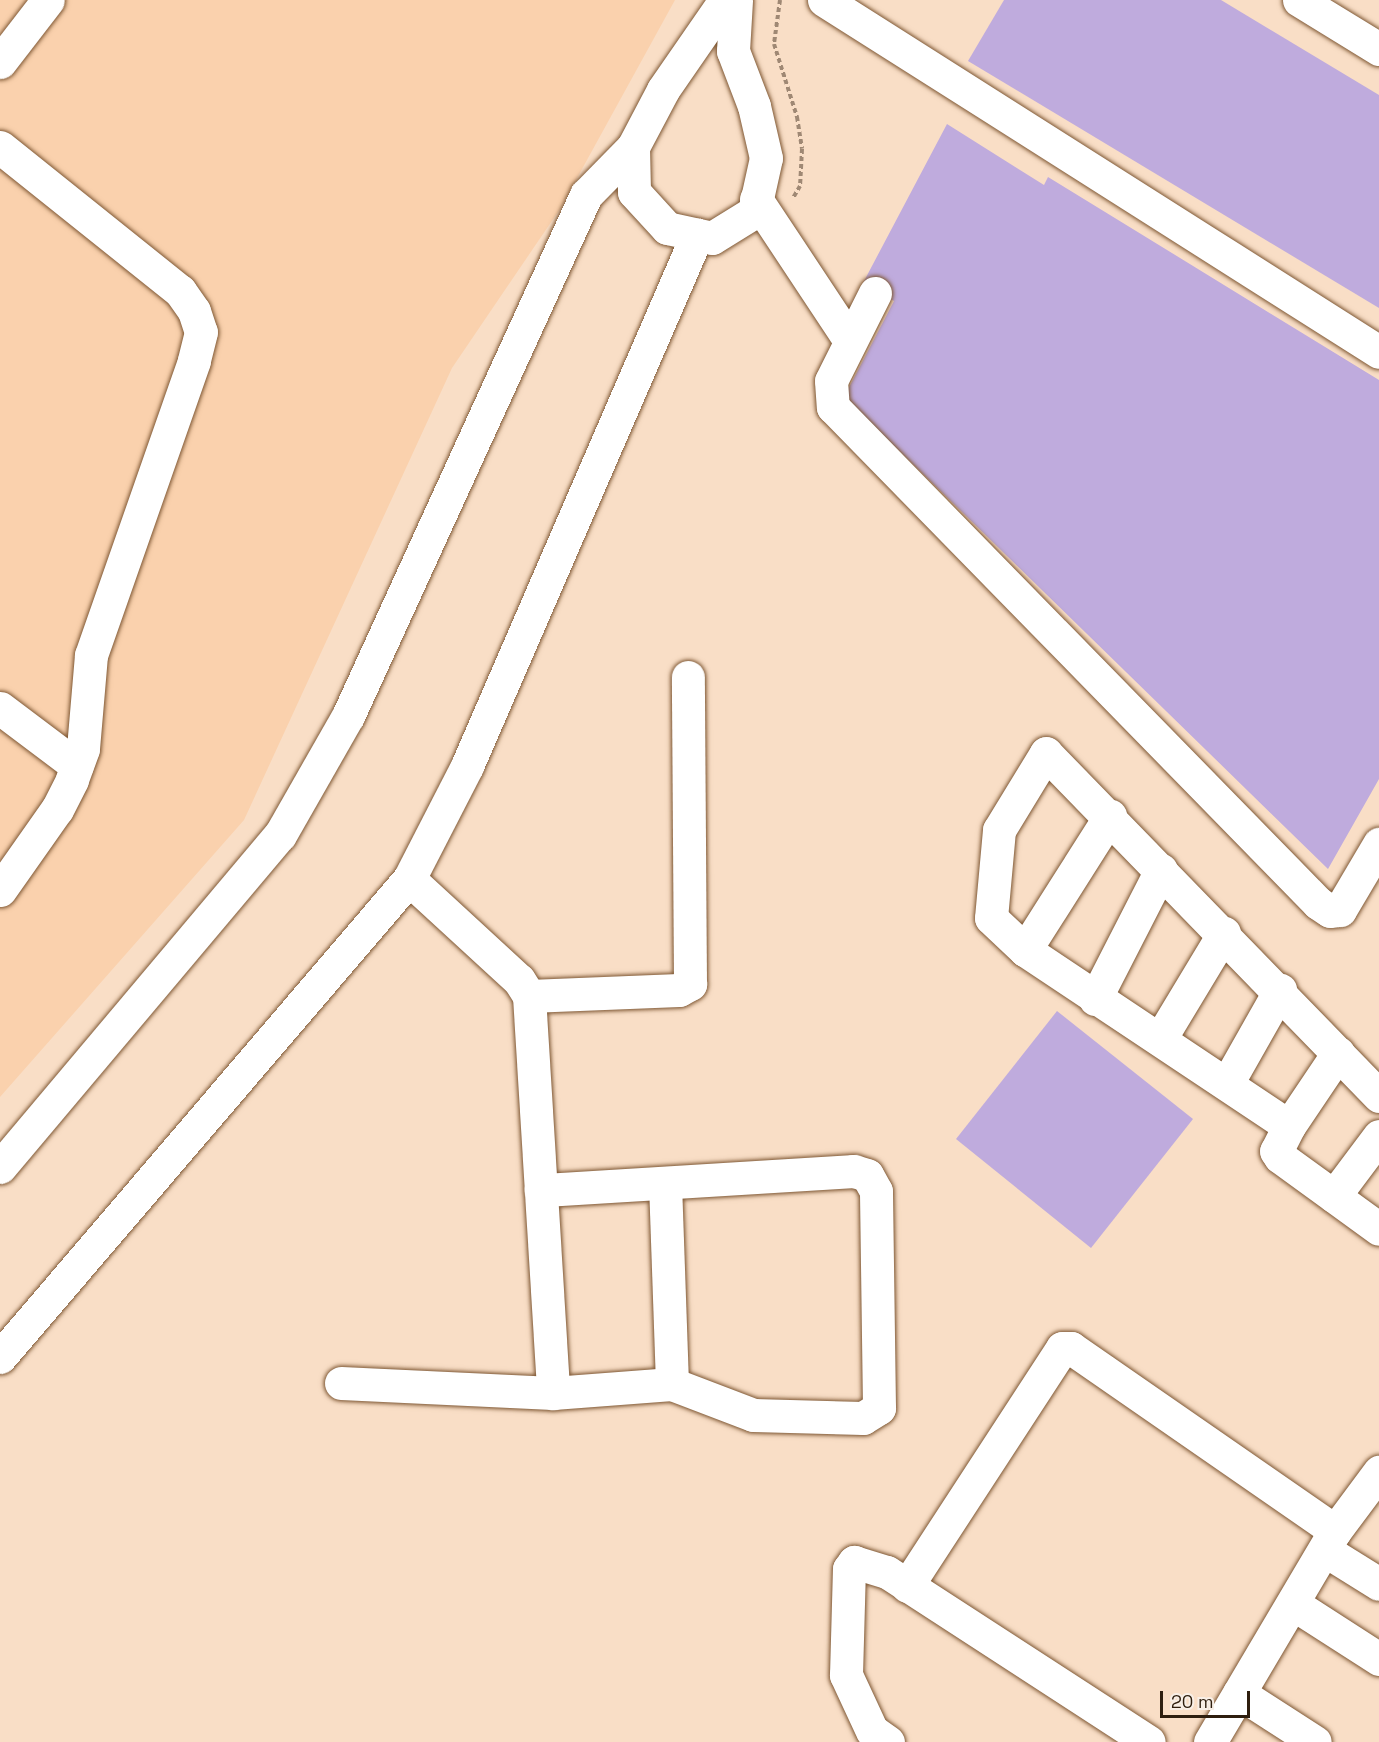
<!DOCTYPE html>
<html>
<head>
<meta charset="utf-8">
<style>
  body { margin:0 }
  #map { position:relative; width:1379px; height:1742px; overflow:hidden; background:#f9dec6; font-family:"Space Grotesk",sans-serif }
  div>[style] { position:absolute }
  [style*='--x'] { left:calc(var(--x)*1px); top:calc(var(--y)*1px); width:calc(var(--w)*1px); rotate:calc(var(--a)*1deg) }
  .built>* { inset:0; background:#fad1ad }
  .building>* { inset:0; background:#bfabdd }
  .path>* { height:4px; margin-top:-2px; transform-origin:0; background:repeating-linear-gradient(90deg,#9f8874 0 4.5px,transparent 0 7.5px) }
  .roads { filter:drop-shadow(0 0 2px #7e5733) drop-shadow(0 0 2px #7e5733) }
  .minor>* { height:33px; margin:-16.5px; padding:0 16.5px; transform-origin:16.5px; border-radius:16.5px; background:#fff }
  span { translate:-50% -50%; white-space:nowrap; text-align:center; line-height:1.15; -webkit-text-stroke:5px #f8efe7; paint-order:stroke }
  .scale { position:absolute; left:1160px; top:1691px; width:90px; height:27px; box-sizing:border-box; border:3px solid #2e1e0e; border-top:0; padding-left:8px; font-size:18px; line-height:21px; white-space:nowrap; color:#2e1e0e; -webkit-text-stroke:4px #f8efe7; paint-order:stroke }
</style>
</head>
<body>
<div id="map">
  <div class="built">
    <i style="clip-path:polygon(0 0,675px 0,560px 209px,452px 368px,244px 820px,0 1097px)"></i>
  </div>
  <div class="building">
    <i style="clip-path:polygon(1004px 0,1221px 0,1379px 95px,1379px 308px,968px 61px)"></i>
    <i style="clip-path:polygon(947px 124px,1044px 185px,1048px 177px,1379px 380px,1379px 779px,1328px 869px,844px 397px,894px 301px,863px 283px)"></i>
    <i style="clip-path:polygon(1057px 1011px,1193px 1119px,1091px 1248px,956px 1139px)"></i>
  </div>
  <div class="path">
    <i style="--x:780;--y:0;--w:44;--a:97.8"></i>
    <i style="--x:774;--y:44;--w:77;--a:72.5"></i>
    <i style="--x:797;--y:117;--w:32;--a:81"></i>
    <i style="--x:802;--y:149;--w:37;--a:93"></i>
    <i style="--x:800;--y:186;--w:14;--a:120"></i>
  </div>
  <div class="roads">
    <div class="minor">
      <i style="--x:725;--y:0;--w:109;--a:124.6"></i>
      <i style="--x:663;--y:90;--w:64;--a:117.8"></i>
      <i style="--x:633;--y:147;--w:45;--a:88.7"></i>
      <i style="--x:634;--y:192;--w:49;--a:47.5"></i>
      <i style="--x:667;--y:228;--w:46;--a:12.5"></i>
      <i style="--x:712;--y:238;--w:49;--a:-31.8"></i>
      <i style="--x:754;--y:212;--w:55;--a:-77.5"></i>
      <i style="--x:766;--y:158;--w:53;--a:-103"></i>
      <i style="--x:754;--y:106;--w:59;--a:-110.9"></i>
      <i style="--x:733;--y:51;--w:51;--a:-86.6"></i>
      <i style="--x:824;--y:0;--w:657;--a:32.38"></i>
      <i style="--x:1299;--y:0;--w:94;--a:31.5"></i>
      <i style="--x:0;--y:62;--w:78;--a:-52.3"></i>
      <i style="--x:0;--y:147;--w:231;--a:38.7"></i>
      <i style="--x:180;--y:291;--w:24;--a:55"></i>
      <i style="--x:194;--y:311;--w:22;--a:72"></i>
      <i style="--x:201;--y:332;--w:30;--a:104"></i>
      <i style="--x:194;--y:361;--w:312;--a:109.3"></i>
      <i style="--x:91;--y:655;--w:94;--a:94.9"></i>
      <i style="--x:83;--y:749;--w:33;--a:110"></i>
      <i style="--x:72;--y:780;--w:33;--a:117"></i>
      <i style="--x:57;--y:809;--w:99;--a:125.1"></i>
      <i style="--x:756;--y:199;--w:170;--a:56.5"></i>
      <i style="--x:875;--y:293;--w:98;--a:116.6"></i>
      <i style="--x:831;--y:381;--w:26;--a:86"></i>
      <i style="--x:833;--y:407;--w:694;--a:45.64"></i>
      <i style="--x:1318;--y:903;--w:14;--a:34"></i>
      <i style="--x:1330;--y:911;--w:10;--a:-6"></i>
      <i style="--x:1340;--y:910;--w:77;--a:-59.4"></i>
      <i style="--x:0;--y:708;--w:96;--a:37"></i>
      <i style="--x:409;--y:879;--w:149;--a:42.6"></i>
      <i style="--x:519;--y:980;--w:19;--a:58"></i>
      <i style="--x:529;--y:996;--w:398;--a:86.5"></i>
      <i style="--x:1025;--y:950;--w:159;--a:-57.6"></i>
      <i style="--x:529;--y:996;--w:150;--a:-2.3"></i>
      <i style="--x:679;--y:990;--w:13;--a:-29"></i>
      <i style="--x:690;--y:984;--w:307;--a:-90.4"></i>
      <i style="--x:1095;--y:999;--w:145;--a:-62.9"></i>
      <i style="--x:1160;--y:1039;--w:124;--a:-58.9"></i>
      <i style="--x:1228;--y:1082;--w:106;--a:-60.5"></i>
      <i style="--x:1379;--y:1096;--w:478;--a:-134.2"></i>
      <i style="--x:1046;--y:753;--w:90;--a:121.4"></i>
      <i style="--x:999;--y:830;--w:88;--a:95.2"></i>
      <i style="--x:991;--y:918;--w:47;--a:43.3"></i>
      <i style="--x:1025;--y:950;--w:317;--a:33.7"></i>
      <i style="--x:1289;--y:1126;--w:28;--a:117"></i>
      <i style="--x:1276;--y:1151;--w:7;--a:56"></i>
      <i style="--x:1280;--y:1157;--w:122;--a:36"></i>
      <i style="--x:1289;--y:1126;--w:88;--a:-56.1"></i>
      <i style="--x:0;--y:1167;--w:434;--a:-49.9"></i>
      <i style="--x:280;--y:835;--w:137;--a:-60.3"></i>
      <i style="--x:348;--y:716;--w:573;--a:-65.45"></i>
      <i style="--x:586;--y:195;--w:67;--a:-45.6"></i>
      <i style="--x:665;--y:1183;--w:201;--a:88"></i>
      <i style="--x:1334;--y:1196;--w:75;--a:-53.1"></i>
      <i style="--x:0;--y:1357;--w:629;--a:-49.45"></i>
      <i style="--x:409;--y:879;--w:127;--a:-62.8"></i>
      <i style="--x:467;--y:766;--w:579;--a:-66.58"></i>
      <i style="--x:341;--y:1383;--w:212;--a:2.7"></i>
      <i style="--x:553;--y:1393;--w:119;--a:-4.3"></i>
      <i style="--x:672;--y:1384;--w:87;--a:20.9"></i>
      <i style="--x:753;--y:1415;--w:110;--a:1.6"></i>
      <i style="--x:863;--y:1418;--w:19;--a:-32"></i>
      <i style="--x:879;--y:1408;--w:217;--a:-90.8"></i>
      <i style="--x:876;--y:1191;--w:18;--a:-119"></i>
      <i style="--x:867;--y:1175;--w:14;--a:-163"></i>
      <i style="--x:854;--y:1171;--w:314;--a:176.5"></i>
      <i style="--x:1326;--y:1551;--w:62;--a:31.9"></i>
      <i style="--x:907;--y:1586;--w:284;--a:-56.9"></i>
      <i style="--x:1062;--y:1348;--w:9;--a:0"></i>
      <i style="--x:1071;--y:1348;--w:321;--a:34.7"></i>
      <i style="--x:1295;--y:1605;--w:100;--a:32.7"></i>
      <i style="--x:1239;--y:1693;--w:90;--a:32.8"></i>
      <i style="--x:888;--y:1742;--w:19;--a:-145"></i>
      <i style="--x:872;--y:1731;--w:62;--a:-114.9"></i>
      <i style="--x:846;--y:1675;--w:106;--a:-88.4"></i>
      <i style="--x:849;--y:1569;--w:9;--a:-54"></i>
      <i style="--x:854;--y:1562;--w:34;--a:17"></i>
      <i style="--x:887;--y:1572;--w:312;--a:33"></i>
      <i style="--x:1210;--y:1742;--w:245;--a:-59.4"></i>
      <i style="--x:1335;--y:1531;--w:74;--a:-53.3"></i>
    </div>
  </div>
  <div class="scale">20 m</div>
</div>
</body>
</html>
